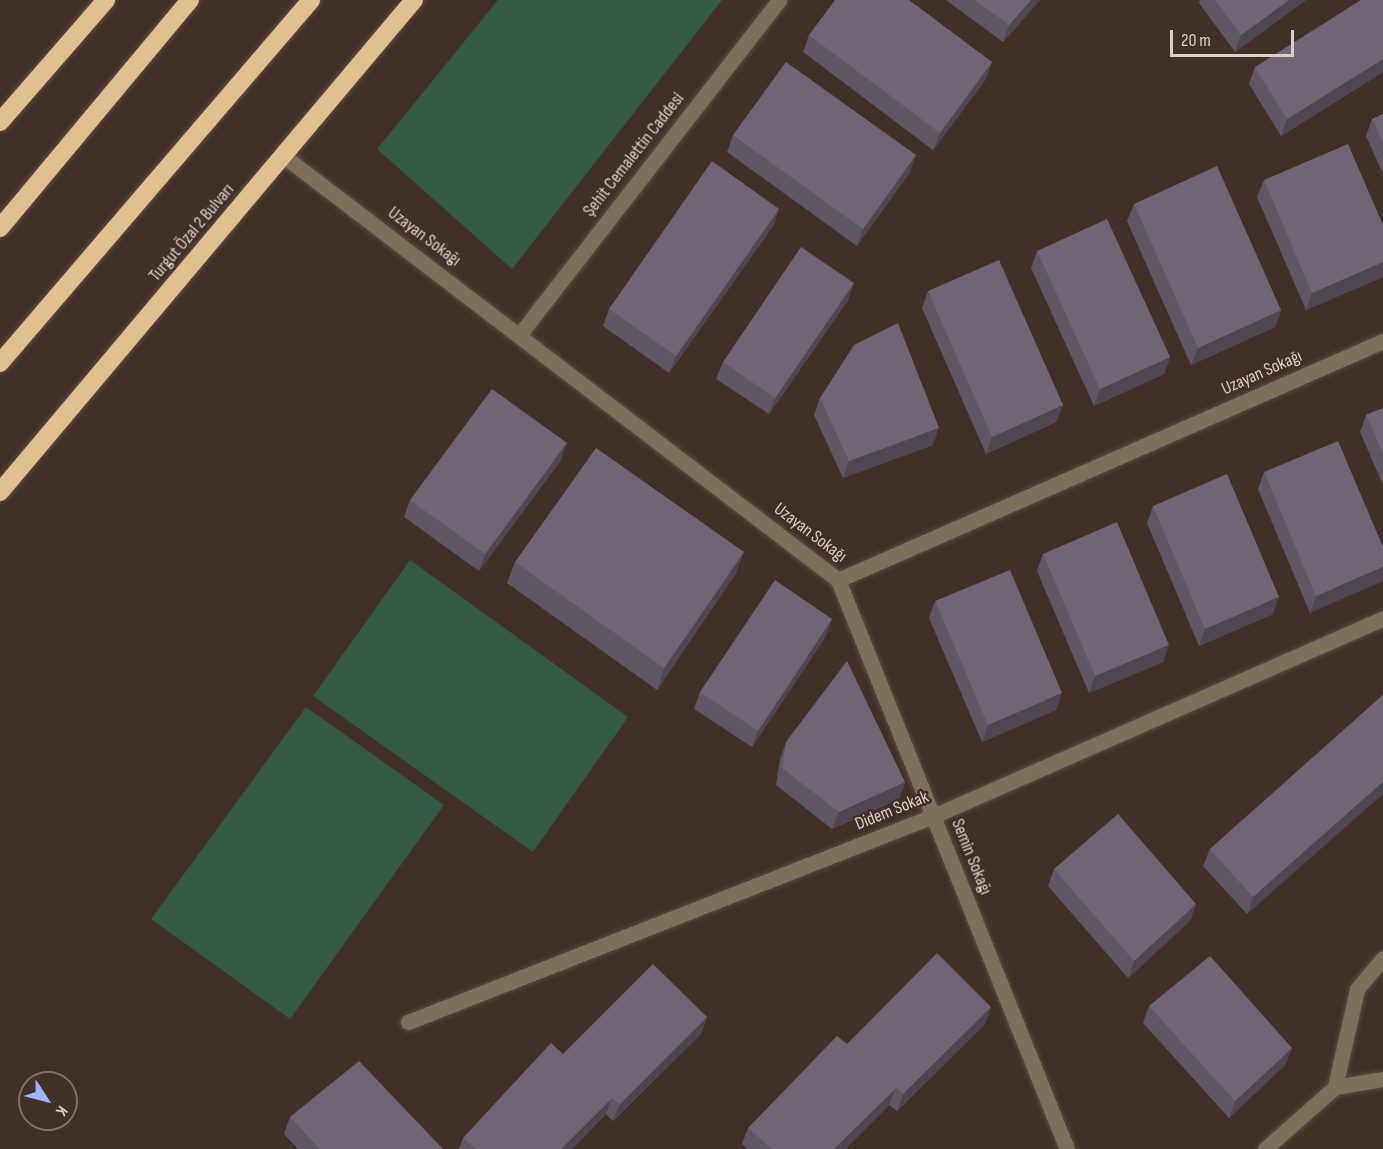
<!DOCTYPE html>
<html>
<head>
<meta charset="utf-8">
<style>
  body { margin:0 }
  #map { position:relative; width:1383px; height:1149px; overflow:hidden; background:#413028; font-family:"Sofia Sans Condensed",sans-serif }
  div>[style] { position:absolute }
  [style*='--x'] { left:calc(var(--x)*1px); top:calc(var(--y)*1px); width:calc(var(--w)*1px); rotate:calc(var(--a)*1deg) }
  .green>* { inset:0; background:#335843 }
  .roads { filter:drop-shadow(0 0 2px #5d4c45) drop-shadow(0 0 2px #5d4c45) }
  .minor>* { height:15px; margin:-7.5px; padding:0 7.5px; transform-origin:7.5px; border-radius:7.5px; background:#7d6f5c }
  .highway>* { height:18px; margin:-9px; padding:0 9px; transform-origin:9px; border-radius:9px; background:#e1c090 }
  .wall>* { inset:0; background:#605765 }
  .shaded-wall>* { inset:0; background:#4e4752 }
  .building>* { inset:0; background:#706575 }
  span { translate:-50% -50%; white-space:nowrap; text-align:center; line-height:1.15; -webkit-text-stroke:5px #413028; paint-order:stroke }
  .street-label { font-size:18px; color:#daceca }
  .north { position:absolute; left:18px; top:1071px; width:60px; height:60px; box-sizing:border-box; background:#413028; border:2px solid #7e6f69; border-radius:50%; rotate:126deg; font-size:16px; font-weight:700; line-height:24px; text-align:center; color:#daceca }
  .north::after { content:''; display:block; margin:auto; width:21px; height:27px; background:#a0b3fd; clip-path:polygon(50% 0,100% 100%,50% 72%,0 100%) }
  .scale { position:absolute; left:1170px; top:30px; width:124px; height:27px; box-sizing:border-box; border:3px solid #daceca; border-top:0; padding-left:8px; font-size:18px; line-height:21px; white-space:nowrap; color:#daceca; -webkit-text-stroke:4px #413028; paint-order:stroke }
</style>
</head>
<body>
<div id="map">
  <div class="green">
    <i style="clip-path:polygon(498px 0,722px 0,512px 269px,377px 149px)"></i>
    <i style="clip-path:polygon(410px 560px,628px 717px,533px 852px,313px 696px)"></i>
    <i style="clip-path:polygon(306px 707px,444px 805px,290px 1019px,151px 919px)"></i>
  </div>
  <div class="roads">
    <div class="minor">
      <i style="--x:285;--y:157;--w:696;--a:37.41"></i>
      <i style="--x:520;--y:334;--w:423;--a:-52.2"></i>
      <i style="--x:838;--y:580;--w:613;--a:68.08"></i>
      <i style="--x:838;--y:580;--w:595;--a:-23.68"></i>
      <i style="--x:408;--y:1022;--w:564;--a:-21.42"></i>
      <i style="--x:933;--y:816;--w:492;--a:-23.7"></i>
      <i style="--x:1335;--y:1087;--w:100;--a:-77.3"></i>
      <i style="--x:1357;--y:989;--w:40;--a:-50"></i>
      <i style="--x:1265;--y:1149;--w:94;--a:-41.5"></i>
      <i style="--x:1335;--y:1087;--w:49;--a:-9.5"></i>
    </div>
    <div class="highway">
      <i style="--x:0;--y:122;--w:162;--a:-49"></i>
      <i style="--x:0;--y:228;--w:297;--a:-50.2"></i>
      <i style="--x:0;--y:363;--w:478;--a:-49.4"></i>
      <i style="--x:0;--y:492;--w:643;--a:-49.92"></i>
    </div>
  </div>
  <div class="wall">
    <i style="clip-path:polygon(946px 0,1040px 0,1003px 42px)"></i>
    <i style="clip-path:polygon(1200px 0,1306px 0,1235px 52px,1199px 3px)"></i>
    <i style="clip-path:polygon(1383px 1px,1383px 72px,1281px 136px,1249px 84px,1255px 67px)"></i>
    <i style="clip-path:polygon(809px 35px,992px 62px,986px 79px,933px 150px,803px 52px)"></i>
    <i style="clip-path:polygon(1383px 114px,1383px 174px,1366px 136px,1372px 119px)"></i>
    <i style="clip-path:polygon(733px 135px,910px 172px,857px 246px,727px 152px)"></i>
    <i style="clip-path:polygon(1264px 180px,1383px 225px,1383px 277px,1306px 310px,1257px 197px)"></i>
    <i style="clip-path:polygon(1134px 204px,1281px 310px,1275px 327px,1191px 365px,1127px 221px)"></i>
    <i style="clip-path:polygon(779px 209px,773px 226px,669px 373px,603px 326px,609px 309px)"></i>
    <i style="clip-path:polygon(1037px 251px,1170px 357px,1164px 374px,1094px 406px,1031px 268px)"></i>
    <i style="clip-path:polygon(854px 283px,848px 300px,769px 414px,716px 379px,723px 362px)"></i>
    <i style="clip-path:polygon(928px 291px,1063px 405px,1056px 422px,986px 454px,922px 308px)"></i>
    <i style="clip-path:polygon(820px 398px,933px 445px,843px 478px,814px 415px)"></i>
    <i style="clip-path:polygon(1383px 408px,1383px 485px,1360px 432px,1366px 415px)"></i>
    <i style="clip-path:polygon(561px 460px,479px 571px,404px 517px,410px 500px)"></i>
    <i style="clip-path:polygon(1264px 472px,1383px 547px,1310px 613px,1258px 489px)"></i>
    <i style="clip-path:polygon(1153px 506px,1273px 614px,1199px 646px,1147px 523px)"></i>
    <i style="clip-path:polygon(1043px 554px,1163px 662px,1089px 693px,1037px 571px)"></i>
    <i style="clip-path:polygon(515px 562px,736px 573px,657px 690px,507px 583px)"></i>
    <i style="clip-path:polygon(935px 601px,1056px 710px,982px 742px,929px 618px)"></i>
    <i style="clip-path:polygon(826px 636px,752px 747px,694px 709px,700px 692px)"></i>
    <i style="clip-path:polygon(1383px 695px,1247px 914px,1203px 866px,1210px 849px)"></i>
    <i style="clip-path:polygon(786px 742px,905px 782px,899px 799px,832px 829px,776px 785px,780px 759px)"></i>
    <i style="clip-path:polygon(1054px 869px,1196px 904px,1190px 921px,1128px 978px,1048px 886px)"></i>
    <i style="clip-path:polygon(1149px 1006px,1292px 1048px,1285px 1065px,1229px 1118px,1143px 1023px)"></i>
    <i style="clip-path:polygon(991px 1007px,985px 1024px,897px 1111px,889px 1105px,845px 1149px,747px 1149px,742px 1144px,748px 1128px,847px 1044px)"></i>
    <i style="clip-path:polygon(707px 1017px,701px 1034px,613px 1121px,606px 1114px,572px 1149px,459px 1149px,463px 1138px,563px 1054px)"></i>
    <i style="clip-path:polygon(290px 1117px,443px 1149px,298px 1149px,284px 1134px)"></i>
  </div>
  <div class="shaded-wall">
    <i style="clip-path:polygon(1031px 0,1040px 0,1003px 42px,1009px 25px)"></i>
    <i style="clip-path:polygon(1289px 0,1306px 0,1235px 52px,1241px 35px)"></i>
    <i style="clip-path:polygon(1383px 59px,1383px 72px,1281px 136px,1287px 119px)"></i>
    <i style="clip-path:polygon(992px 62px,986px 79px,933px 150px,940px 133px)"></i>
    <i style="clip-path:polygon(916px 155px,910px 172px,857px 246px,863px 229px)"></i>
    <i style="clip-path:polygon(779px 209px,773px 226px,669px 373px,676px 356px)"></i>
    <i style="clip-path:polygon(1383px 262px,1383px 277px,1306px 310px,1312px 293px)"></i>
    <i style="clip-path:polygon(854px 283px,848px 300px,769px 414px,775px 398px)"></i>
    <i style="clip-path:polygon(1281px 310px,1275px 327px,1191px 365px,1198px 348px)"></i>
    <i style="clip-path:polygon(1170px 357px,1164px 374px,1094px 406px,1100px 389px)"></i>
    <i style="clip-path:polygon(1063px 405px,1056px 422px,986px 454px,992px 437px)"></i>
    <i style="clip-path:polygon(939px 428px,933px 445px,843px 478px,849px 461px)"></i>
    <i style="clip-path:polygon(567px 443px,561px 460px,479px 571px,485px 554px)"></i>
    <i style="clip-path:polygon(744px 552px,736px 573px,657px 690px,664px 668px)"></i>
    <i style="clip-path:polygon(1383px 567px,1383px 581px,1310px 613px,1316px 596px)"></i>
    <i style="clip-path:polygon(1279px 597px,1273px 614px,1199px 646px,1205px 629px)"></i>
    <i style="clip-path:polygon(832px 619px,826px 636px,752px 747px,758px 731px)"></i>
    <i style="clip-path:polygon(1169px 645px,1163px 662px,1089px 693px,1095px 676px)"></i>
    <i style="clip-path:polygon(1062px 693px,1056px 710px,982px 742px,988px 725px)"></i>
    <i style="clip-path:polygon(905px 782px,899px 799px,832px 829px,839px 812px)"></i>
    <i style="clip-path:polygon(1383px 782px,1383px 794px,1247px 914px,1253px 897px)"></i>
    <i style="clip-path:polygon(1196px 904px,1190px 921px,1128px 978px,1134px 961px)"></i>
    <i style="clip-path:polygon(991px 1007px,985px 1024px,897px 1111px,903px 1094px)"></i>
    <i style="clip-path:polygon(707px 1017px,701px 1034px,613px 1121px,620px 1104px)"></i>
    <i style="clip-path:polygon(1292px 1048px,1285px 1065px,1229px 1118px,1235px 1101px)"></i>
    <i style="clip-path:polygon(896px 1088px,889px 1105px,845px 1149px,834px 1149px)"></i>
    <i style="clip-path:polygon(612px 1098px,606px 1114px,572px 1149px,561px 1149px)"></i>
  </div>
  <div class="building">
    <i style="clip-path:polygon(835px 0,909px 0,992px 62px,940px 133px,809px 35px)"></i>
    <i style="clip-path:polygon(975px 0,1031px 0,1009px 25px)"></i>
    <i style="clip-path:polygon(1215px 0,1289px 0,1241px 35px)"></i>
    <i style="clip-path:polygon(1361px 0,1383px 0,1383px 59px,1287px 119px,1255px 67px)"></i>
    <i style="clip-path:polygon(786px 62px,916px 155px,863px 229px,733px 135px)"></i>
    <i style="clip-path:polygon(1383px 114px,1383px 143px,1372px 119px)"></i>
    <i style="clip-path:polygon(1348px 144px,1383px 225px,1383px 262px,1312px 293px,1264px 180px)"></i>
    <i style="clip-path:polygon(712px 161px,779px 209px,676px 356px,609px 309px)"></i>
    <i style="clip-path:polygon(1217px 166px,1281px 310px,1198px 348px,1134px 204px)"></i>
    <i style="clip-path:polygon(1107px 219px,1170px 357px,1100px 389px,1037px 251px)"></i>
    <i style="clip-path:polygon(801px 247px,854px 283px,775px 398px,723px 362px)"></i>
    <i style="clip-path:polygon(999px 260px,1063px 405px,992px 437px,928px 291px)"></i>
    <i style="clip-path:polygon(898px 323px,939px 428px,849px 461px,820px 398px,854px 345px)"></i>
    <i style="clip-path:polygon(492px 389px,567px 443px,485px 554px,410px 500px)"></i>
    <i style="clip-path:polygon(1383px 408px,1383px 454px,1366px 415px)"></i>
    <i style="clip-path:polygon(1338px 441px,1383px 547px,1383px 567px,1316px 596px,1264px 472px)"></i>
    <i style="clip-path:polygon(596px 448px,744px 552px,664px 668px,515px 562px)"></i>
    <i style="clip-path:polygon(1227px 474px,1279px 597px,1205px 629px,1153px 506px)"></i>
    <i style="clip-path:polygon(1117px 522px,1169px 645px,1095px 676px,1043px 554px)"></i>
    <i style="clip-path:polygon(1010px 570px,1062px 693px,988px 725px,935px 601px)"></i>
    <i style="clip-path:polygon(775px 580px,832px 619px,758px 731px,700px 692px)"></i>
    <i style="clip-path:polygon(847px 661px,905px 782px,839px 812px,782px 768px,786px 742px)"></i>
    <i style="clip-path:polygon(1383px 695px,1383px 782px,1253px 897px,1210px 849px)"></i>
    <i style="clip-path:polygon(1118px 814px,1196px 904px,1134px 961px,1054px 869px)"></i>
    <i style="clip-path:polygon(937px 953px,991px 1007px,903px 1094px,896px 1088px,834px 1149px,772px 1149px,748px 1128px,837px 1036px,847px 1044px)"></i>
    <i style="clip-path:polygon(1210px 956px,1292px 1048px,1235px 1101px,1149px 1006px)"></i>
    <i style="clip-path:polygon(653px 964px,707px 1017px,620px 1104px,612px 1098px,561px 1149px,476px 1149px,463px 1138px,551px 1043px,563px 1054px)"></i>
    <i style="clip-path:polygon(359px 1061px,443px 1149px,320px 1149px,290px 1117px)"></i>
  </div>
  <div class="street-label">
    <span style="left:634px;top:155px;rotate:-52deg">Şehit Cemalettin Caddesi</span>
    <span style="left:192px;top:233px;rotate:-50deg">Turgut Özal 2 Bulvarı</span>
    <span style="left:424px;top:237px;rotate:37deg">Uzayan Sokağı</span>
    <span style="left:1262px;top:373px;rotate:-24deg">Uzayan Sokağı</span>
    <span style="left:810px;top:533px;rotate:37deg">Uzayan Sokağı</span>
    <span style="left:892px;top:811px;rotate:-22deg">Didem Sokak</span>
    <span style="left:971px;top:857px;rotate:68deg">Semin Sokağı</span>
  </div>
  <div class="north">K</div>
  <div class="scale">20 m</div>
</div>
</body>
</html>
